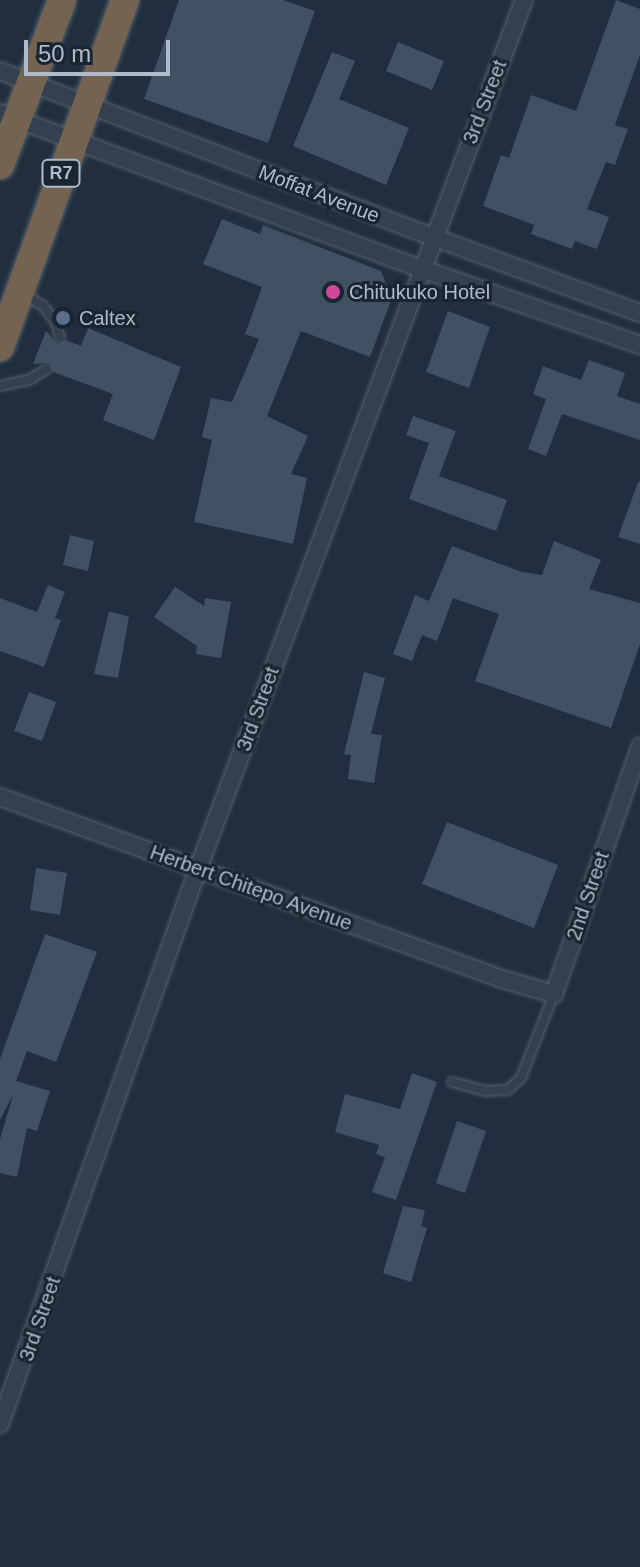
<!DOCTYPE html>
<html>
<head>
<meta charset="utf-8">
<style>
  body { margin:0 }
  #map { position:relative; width:640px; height:1567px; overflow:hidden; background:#202e3d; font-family:Helvetica,sans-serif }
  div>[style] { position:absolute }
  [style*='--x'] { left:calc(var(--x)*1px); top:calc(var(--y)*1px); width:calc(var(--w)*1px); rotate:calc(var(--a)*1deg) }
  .building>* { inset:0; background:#405162 }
  .roads { filter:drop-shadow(0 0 2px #525e6a) drop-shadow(0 0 2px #525e6a) }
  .lane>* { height:8px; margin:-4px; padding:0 4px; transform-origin:4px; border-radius:4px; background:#34404d }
  .street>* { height:16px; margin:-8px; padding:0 8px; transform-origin:8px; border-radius:8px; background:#34404d }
  .highway>* { height:28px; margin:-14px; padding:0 14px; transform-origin:14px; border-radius:14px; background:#736350 }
  .dots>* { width:22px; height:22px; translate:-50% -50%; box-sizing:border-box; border:4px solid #192531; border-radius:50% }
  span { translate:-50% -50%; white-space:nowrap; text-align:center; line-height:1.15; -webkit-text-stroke:6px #192531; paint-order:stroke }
  .shield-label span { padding:2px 6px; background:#192531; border:2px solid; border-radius:6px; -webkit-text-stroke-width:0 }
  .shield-label { font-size:18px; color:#afbbc9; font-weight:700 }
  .street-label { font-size:20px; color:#afbbc9 }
  .poi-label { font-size:20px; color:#afbbc9 }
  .left { translate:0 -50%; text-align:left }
  .scale { position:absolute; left:24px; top:40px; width:146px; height:36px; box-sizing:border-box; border:4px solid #afbbc9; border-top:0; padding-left:10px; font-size:24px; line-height:28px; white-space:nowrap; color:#afbbc9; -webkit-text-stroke:6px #192531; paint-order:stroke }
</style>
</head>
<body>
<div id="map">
  <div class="building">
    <i style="clip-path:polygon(179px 0,283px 0,315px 11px,268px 143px,144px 99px)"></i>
    <i style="clip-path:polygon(616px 0,640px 9px,640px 55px,615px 125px,628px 129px,615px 165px,606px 162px,587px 209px,609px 217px,597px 249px,575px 241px,572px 249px,531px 234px,534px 225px,483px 206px,501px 155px,509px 158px,531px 95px,576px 111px)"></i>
    <i style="clip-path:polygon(398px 42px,444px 61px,432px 90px,386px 71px)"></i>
    <i style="clip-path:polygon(332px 52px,355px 61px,339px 99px,409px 128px,386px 185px,293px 146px)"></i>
    <i style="clip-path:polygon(222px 219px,260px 234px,263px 225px,381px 271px,392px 298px,370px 357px,301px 331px,267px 416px,308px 436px,291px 474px,307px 478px,293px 544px,194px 522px,212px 440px,202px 437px,211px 398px,232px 402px,259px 339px,245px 334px,262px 287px,203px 264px)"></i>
    <i style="clip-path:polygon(448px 311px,490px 327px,469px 388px,426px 372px)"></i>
    <i style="clip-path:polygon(88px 328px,181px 367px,154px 440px,103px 420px,113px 394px,53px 372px,50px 363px,33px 364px,46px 331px,58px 344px,66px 340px,81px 346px)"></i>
    <i style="clip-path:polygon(589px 360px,625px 373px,617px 396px,640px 404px,640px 440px,562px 414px,546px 456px,528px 449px,546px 399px,533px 394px,543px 366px,581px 380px)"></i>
    <i style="clip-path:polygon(413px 416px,456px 431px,439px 476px,507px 500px,496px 531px,409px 499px,429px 443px,406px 435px)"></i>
    <i style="clip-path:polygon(638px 482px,640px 482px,640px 544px,618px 537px)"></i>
    <i style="clip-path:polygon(70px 535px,94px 541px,88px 571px,63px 565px)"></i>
    <i style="clip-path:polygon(554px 541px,601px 560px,589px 589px,640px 603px,640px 644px,611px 728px,475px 681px,499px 614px,453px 598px,437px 641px,422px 635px,412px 661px,393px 654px,415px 595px,429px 601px,452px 546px,522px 572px,542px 575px)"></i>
    <i style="clip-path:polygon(48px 585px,65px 592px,55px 618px,61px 620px,44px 667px,0 651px,0 598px,37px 612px)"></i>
    <i style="clip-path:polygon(175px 587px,204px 606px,205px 598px,231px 602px,221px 658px,196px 654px,197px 646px,154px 617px)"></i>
    <i style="clip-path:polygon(109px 611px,129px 617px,118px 678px,94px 674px)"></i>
    <i style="clip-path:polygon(364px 672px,385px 678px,371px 734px,382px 735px,374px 783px,348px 779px,351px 755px,344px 754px)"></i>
    <i style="clip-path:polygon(29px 692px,56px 702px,42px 741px,14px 731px)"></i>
    <i style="clip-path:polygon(447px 822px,558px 865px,534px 928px,422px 884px)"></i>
    <i style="clip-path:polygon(36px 868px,67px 873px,60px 915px,30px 910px)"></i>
    <i style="clip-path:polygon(45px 934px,97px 952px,56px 1062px,27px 1051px,16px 1081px,50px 1091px,37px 1131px,27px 1128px,17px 1177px,0 1173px,0 1139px,13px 1095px,0 1120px,0 1059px)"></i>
    <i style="clip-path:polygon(412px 1073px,437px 1082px,396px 1200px,372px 1192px,385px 1157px,376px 1154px,379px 1145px,335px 1132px,345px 1094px,400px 1109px)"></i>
    <i style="clip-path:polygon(457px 1121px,486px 1131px,465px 1193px,436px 1183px)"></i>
    <i style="clip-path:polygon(403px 1206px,425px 1210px,421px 1226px,427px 1228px,411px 1282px,383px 1273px)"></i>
  </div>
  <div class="roads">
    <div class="lane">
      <i style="--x:25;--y:294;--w:23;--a:34"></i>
      <i style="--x:44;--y:307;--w:20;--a:53"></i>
      <i style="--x:56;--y:323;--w:15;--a:74"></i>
      <i style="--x:0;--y:386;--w:30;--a:-12"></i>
      <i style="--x:29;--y:380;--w:21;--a:-31"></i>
      <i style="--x:452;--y:1082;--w:35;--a:15"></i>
      <i style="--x:486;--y:1091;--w:22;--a:-3"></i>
      <i style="--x:508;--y:1090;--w:18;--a:-43"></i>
      <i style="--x:521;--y:1078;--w:90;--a:-68.6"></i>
    </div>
    <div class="street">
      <i style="--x:0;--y:71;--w:464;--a:21"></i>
      <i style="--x:433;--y:237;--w:221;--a:20.2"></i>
      <i style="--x:0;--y:113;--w:450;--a:20.3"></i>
      <i style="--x:422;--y:269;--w:231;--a:19.2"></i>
      <i style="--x:0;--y:797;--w:534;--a:19.93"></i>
      <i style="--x:502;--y:979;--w:54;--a:16.1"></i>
      <i style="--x:554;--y:994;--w:262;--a:-70.8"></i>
      <i style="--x:0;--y:1424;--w:589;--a:-70.37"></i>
      <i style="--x:198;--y:869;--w:928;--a:-69.44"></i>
    </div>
    <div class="highway">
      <i style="--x:0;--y:165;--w:176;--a:-69.4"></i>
      <i style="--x:0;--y:347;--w:369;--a:-70.2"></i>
    </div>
  </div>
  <div class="dots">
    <i style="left:333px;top:292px;background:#d1479c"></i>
    <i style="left:63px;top:318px;background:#5c6f8a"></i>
  </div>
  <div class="shield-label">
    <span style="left:61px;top:173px">R7</span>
  </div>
  <div class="street-label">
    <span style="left:485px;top:102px;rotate:-69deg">3rd Street</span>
    <span style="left:319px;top:194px;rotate:21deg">Moffat Avenue</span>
    <span style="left:258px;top:709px;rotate:-70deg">3rd Street</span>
    <span style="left:251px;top:888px;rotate:20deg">Herbert Chitepo Avenue</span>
    <span style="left:588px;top:896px;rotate:-71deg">2nd Street</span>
    <span style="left:40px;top:1319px;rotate:-71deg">3rd Street</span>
  </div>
  <div class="poi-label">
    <span class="left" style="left:349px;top:292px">Chitukuko Hotel</span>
    <span class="left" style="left:79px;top:318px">Caltex</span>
  </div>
  <div class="scale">50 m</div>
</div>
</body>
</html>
